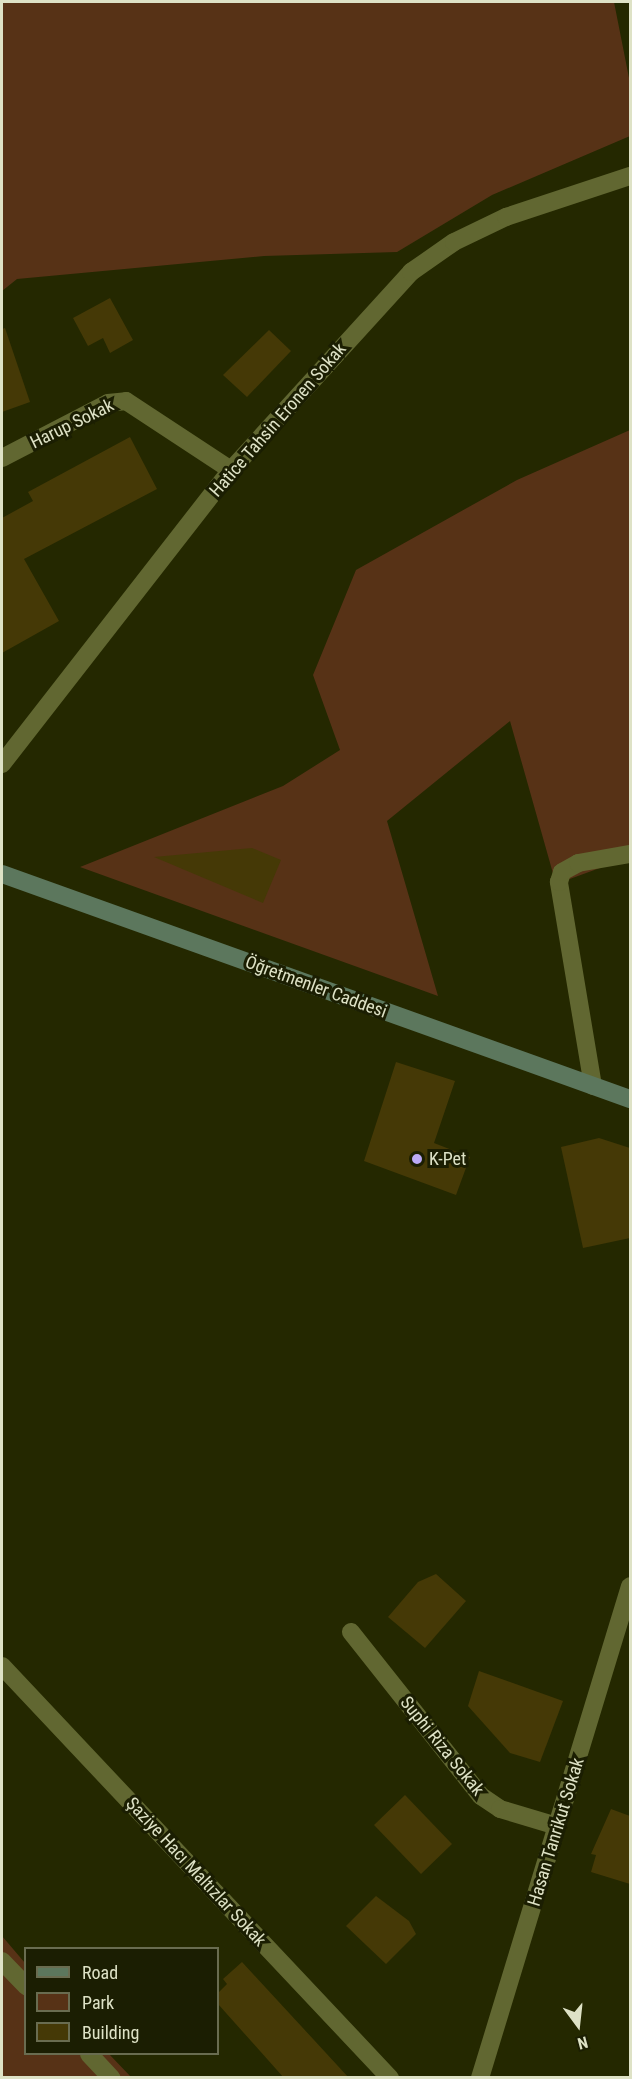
<!DOCTYPE html>
<html>
<head>
<meta charset="utf-8">
<style>
  body { margin:0 }
  #map { position:relative; width:632px; height:2079px; overflow:hidden; background:#242800; font-family:"Roboto Condensed",sans-serif }
  div>[style] { position:absolute }
  [style*='--x'] { left:calc(var(--x)*1px); top:calc(var(--y)*1px); width:calc(var(--w)*1px); rotate:calc(var(--a)*1deg) }
  .green>* { inset:0; background:#573216 }
  .building>* { inset:0; background:#453906 }
  .minor>* { height:18px; margin:-9px; padding:0 9px; transform-origin:9px; border-radius:9px; background:#616731 }
  .secondary>* { height:18px; margin:-9px; padding:0 9px; transform-origin:9px; border-radius:9px; background:#5c775d }
  .dots>* { width:16px; height:16px; translate:-50% -50%; box-sizing:border-box; border:3px solid #1b1e02; border-radius:50% }
  span { translate:-50% -50%; white-space:nowrap; text-align:center; line-height:1.15; -webkit-text-stroke:6px #1b1e02; paint-order:stroke }
  .street-label { font-size:18px; color:#dee2c6 }
  .poi-label { font-size:18px; color:#dee2c6 }
  .left { translate:0 -50%; text-align:left }
  .frame { position:absolute; inset:0; border:3px solid #dee2c6; pointer-events:none }
  .legend { position:absolute; left:24px; top:1947px; width:195px; height:108px; box-sizing:border-box; background:#1b1e02; border:2px solid #696c50; margin:0; padding:8px 10px; list-style:none; font-size:18px; color:#dee2c6 }
  .legend li { display:flex; align-items:center; gap:12px; height:30px }
  .legend b { width:30px; border:2px solid #696c50 }
  .north { position:absolute; left:548px; top:1995px; width:60px; height:60px; -webkit-text-stroke:4px #1b1e02; paint-order:stroke; rotate:165deg; font-size:16px; font-weight:700; line-height:24px; text-align:center; color:#dee2c6 }
  .north::after { content:''; display:block; margin:auto; width:21px; height:27px; background:#dee2c6; clip-path:polygon(50% 0,100% 100%,50% 72%,0 100%) }
</style>
</head>
<body>
<div id="map">
  <div class="green">
    <i style="clip-path:polygon(2px 2px,614px 2px,630px 83px,630px 136px,492px 195px,397px 252px,264px 256px,17px 279px,2px 291px)"></i>
    <i style="clip-path:polygon(630px 430px,630px 857px,556px 884px,510px 721px,387px 821px,438px 996px,80px 867px,283px 786px,340px 750px,313px 675px,356px 570px,517px 480px)"></i>
    <i style="clip-path:polygon(2px 1936px,25px 1963px,26px 2054px,109px 2054px,131px 2077px,2px 2077px)"></i>
  </div>
  <div class="building">
    <i style="clip-path:polygon(110px 298px,133px 340px,110px 353px,103px 338px,88px 346px,73px 318px)"></i>
    <i style="clip-path:polygon(5px 328px,30px 402px,2px 412px,2px 329px)"></i>
    <i style="clip-path:polygon(269px 330px,291px 351px,247px 397px,223px 375px)"></i>
    <i style="clip-path:polygon(130px 437px,157px 489px,24px 559px,59px 621px,2px 653px,2px 518px,33px 501px,28px 492px)"></i>
    <i style="clip-path:polygon(252px 848px,281px 860px,263px 903px,154px 857px)"></i>
    <i style="clip-path:polygon(396px 1062px,455px 1081px,434px 1143px,470px 1157px,456px 1195px,364px 1161px)"></i>
    <i style="clip-path:polygon(599px 1138px,630px 1148px,630px 1238px,583px 1248px,561px 1147px)"></i>
    <i style="clip-path:polygon(436px 1574px,466px 1601px,425px 1648px,388px 1617px,418px 1582px)"></i>
    <i style="clip-path:polygon(479px 1671px,563px 1701px,540px 1762px,510px 1753px,468px 1706px)"></i>
    <i style="clip-path:polygon(405px 1795px,452px 1844px,421px 1874px,374px 1825px)"></i>
    <i style="clip-path:polygon(611px 1809px,630px 1816px,630px 1884px,591px 1872px,596px 1855px,591px 1854px)"></i>
    <i style="clip-path:polygon(376px 1896px,409px 1921px,416px 1934px,386px 1964px,346px 1926px)"></i>
    <i style="clip-path:polygon(242px 1962px,314px 2040px,349px 2078px,284px 2078px,218px 2004px,218px 1993px,227px 1984px,223px 1979px)"></i>
  </div>
  <div class="minor">
    <i style="--x:2;--y:458;--w:119;--a:-27.4"></i>
    <i style="--x:108;--y:403;--w:18;--a:-6"></i>
    <i style="--x:126;--y:401;--w:126;--a:33.3"></i>
    <i style="--x:2;--y:764;--w:373;--a:-52.1"></i>
    <i style="--x:231;--y:470;--w:268;--a:-47.7"></i>
    <i style="--x:411;--y:272;--w:52;--a:-34.9"></i>
    <i style="--x:454;--y:242;--w:58;--a:-25.7"></i>
    <i style="--x:506;--y:217;--w:131;--a:-18.3"></i>
    <i style="--x:593;--y:1086;--w:207;--a:-99.5"></i>
    <i style="--x:559;--y:882;--w:10;--a:-73"></i>
    <i style="--x:562;--y:872;--w:18;--a:-29"></i>
    <i style="--x:578;--y:863;--w:53;--a:-9.8"></i>
    <i style="--x:351;--y:1632;--w:209;--a:51.6"></i>
    <i style="--x:481;--y:1796;--w:23;--a:34"></i>
    <i style="--x:500;--y:1809;--w:59;--a:16.6"></i>
    <i style="--x:2;--y:1666;--w:566;--a:46.72"></i>
    <i style="--x:2;--y:1961;--w:35;--a:46"></i>
    <i style="--x:89;--y:2054;--w:33;--a:47"></i>
    <i style="--x:480;--y:2078;--w:514;--a:-73.04"></i>
  </div>
  <div class="secondary">
    <i style="--x:2;--y:874;--w:667;--a:19.71"></i>
  </div>
  <div class="dots">
    <i style="left:417px;top:1159px;background:#bcaaf6"></i>
  </div>
  <div class="street-label">
    <span style="left:278px;top:420px;rotate:-49deg">Hatice Tahsin Eronen Sokak</span>
    <span style="left:72px;top:424px;rotate:-26deg">Harup Sokak</span>
    <span style="left:316px;top:987px;rotate:20deg">Öğretmenler Caddesi</span>
    <span style="left:442px;top:1746px;rotate:51deg">Suphi Riza Sokak</span>
    <span style="left:556px;top:1832px;rotate:-73deg">Hasan Tanrikut Sokak</span>
    <span style="left:196px;top:1872px;rotate:47deg">Şaziye Hacı Maltızlar Sokak</span>
  </div>
  <div class="poi-label">
    <span class="left" style="left:429px;top:1159px">K-Pet</span>
  </div>
  <div class="frame"></div>
  <ul class="legend">
  <li><b style="height:8px;background:#5c775d"></b>Road</li>
  <li><b style="height:16px;background:#573216"></b>Park</li>
  <li><b style="height:16px;background:#453906"></b>Building</li>
  </ul>
  <div class="north">N</div>
</div>
</body>
</html>
